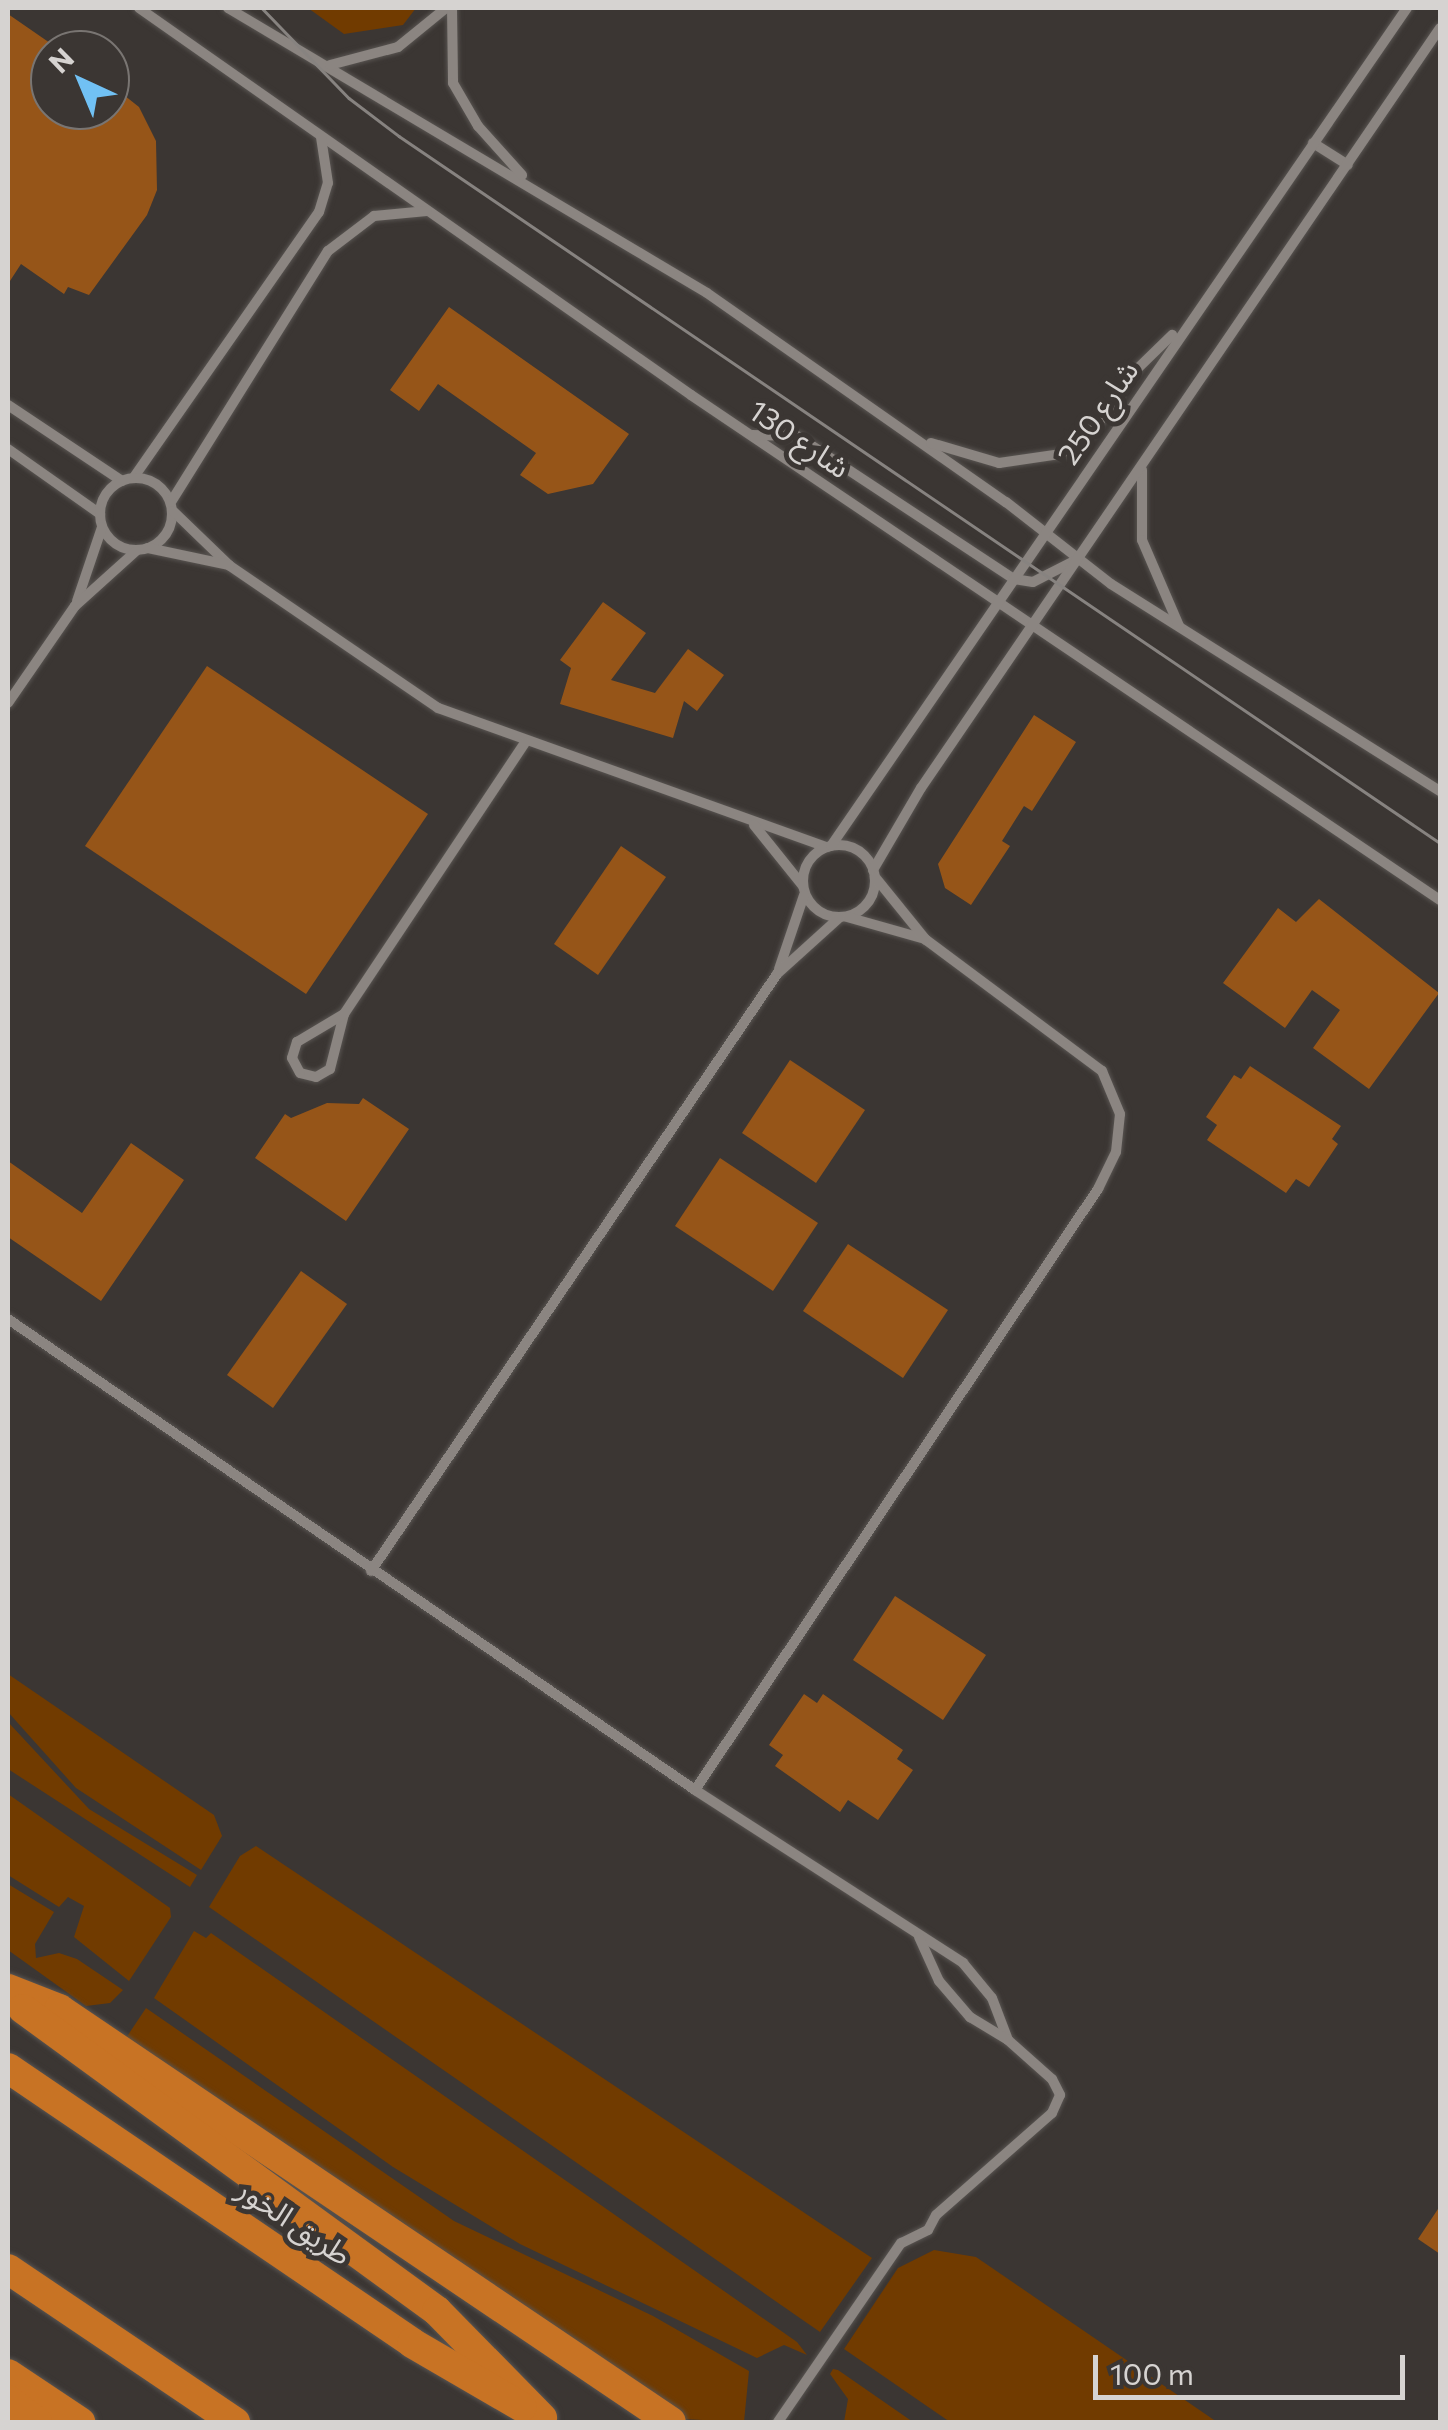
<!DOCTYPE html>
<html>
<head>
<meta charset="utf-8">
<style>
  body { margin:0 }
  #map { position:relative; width:1448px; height:2430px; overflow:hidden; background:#3b3633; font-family:Commissioner,"Noto Sans Arabic",sans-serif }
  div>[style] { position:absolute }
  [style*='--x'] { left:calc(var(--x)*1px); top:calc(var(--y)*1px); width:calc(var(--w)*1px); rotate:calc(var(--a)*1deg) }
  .green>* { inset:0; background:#713b00 }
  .building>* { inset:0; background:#965518 }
  .roads { filter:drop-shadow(0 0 2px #585451) drop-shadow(0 0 2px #585451) }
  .street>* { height:10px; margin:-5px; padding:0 5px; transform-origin:5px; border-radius:5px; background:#8b8581 }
  .street>.ring { margin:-5px; padding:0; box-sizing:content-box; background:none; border:10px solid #8b8581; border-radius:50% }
  .highway>* { height:30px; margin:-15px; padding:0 15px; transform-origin:15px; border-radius:15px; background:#c87324 }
  .tram>* { height:2.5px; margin:-1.25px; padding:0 1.25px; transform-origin:1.25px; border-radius:1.25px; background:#878380 }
  span { translate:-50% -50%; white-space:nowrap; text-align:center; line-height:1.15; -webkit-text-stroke:10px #3b3633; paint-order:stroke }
  .street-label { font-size:30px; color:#d6d3d1 }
  .frame { position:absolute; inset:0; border:10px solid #d6d3d1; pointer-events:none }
  .north { position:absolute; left:30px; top:30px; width:100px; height:100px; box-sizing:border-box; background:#3b3633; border:2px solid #797572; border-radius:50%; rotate:316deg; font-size:28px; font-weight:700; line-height:40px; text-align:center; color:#d6d3d1 }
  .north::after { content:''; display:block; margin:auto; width:35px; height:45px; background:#71c1f4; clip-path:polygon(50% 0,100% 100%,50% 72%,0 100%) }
  .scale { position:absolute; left:1093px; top:2355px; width:312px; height:45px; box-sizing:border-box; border:5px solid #d6d3d1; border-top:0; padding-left:12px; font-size:30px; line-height:35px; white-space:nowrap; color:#d6d3d1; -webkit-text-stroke:8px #3b3633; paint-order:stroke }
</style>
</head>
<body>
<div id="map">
  <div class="green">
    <i style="clip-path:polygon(308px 8px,416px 8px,403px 25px,344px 34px)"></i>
    <i style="clip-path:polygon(8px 1674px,214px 1815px,222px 1836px,201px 1870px,76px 1788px,8px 1712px)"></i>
    <i style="clip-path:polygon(8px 1722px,89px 1809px,197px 1875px,190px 1887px,8px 1769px)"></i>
    <i style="clip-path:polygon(8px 1794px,170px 1908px,171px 1917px,129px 1981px,74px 1937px,84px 1906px,68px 1897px,59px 1907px,8px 1875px)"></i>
    <i style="clip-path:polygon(256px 1846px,872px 2258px,820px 2332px,209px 1907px,240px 1856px)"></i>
    <i style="clip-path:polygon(8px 1884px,54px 1912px,35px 1944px,36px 1958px,59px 1953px,77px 1959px,123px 1990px,110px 2003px,86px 2006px,8px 1950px)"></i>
    <i style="clip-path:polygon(194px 1931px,206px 1938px,211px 1933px,797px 2342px,807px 2355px,784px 2345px,757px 2358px,520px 2244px,393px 2167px,154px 1998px)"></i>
    <i style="clip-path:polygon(146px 2008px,454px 2221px,653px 2316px,749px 2371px,744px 2422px,682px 2419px,126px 2038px)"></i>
    <i style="clip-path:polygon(934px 2250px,976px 2257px,1217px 2422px,950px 2422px,844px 2349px,898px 2268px)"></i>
    <i style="clip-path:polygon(833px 2369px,838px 2370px,913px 2422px,844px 2422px,848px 2399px,830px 2374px)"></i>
  </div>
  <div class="building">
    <i style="clip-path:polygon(8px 14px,50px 43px,50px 110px,110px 110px,110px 84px,139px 107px,156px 141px,157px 190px,147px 215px,89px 295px,68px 287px,64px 294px,21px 264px,8px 284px)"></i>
    <i style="clip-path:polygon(449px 307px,629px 434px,593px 484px,548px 494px,520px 475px,536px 453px,438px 384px,419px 411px,390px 390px)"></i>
    <i style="clip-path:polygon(603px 602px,646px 633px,611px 680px,655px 693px,688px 649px,724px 675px,697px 711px,684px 701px,673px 738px,560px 704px,571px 668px,560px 660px)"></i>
    <i style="clip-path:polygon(207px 666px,428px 814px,306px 994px,85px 846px)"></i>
    <i style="clip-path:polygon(1034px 715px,1076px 742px,1032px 811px,1024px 806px,1002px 841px,1010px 846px,971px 905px,945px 888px,938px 864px)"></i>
    <i style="clip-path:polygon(621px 846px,666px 877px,598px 975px,554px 944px)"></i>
    <i style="clip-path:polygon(1319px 899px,1439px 993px,1369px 1089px,1313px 1048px,1340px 1010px,1312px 990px,1285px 1028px,1223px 983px,1278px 908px,1296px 922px)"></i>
    <i style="clip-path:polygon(790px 1060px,865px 1110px,816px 1183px,742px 1133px)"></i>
    <i style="clip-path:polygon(1250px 1066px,1341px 1126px,1332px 1139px,1338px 1144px,1309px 1187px,1296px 1179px,1286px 1193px,1207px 1140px,1217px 1125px,1206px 1117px,1234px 1075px,1241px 1079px)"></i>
    <i style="clip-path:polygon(363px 1098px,409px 1129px,346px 1221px,255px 1158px,285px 1114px,291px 1118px,327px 1103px,359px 1104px)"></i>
    <i style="clip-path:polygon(131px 1143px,184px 1180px,101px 1301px,8px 1237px,8px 1161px,82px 1213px)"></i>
    <i style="clip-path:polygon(720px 1158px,818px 1223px,773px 1291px,675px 1226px)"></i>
    <i style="clip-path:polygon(848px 1244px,948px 1310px,903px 1378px,803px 1311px)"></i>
    <i style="clip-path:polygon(301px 1271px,347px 1304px,273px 1408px,227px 1375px)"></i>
    <i style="clip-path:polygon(895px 1596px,986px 1655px,943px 1720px,853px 1660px)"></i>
    <i style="clip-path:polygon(804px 1694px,817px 1703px,823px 1694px,903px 1750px,897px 1759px,913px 1770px,878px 1820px,848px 1800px,840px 1812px,775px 1766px,783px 1755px,769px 1745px)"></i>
    <i style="clip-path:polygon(1440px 2206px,1440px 2254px,1418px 2239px)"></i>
  </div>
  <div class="roads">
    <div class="street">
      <i style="--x:139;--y:8;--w:674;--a:35.03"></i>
      <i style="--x:691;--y:395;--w:903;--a:33.99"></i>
      <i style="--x:228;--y:8;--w:557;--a:30.75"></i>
      <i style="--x:707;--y:293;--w:365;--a:35"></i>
      <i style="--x:1006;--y:502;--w:133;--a:38"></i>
      <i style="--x:1111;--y:584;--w:389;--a:32.2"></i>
      <i style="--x:452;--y:8;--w:75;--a:89.2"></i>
      <i style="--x:453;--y:83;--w:50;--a:59.8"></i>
      <i style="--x:478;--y:126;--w:66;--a:48.1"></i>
      <i style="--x:330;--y:65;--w:70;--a:-14.8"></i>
      <i style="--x:398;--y:47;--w:62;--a:-39.1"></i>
      <i style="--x:1313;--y:143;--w:41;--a:32.2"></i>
      <i style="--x:8;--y:405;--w:137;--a:33.7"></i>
      <i style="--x:752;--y:435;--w:45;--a:1.3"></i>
      <i style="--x:797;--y:436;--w:260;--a:33.4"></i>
      <i style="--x:1014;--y:579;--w:19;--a:9"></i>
      <i style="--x:1033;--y:582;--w:48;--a:-27.1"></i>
      <i style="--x:931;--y:443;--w:71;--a:16.4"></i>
      <i style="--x:999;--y:463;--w:63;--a:-8.3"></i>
      <i style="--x:1061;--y:454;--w:37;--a:-35"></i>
      <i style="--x:1091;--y:433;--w:76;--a:-54.6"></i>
      <i style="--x:1135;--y:371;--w:52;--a:-44.2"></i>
      <i style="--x:8;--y:449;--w:113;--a:35.2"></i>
      <i style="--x:1142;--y:470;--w:70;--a:90"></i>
      <i style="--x:1142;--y:540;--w:94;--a:66.7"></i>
      <i style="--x:134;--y:477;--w:323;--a:-55.1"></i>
      <i style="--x:319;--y:212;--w:30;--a:-73"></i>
      <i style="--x:328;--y:183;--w:47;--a:-98.7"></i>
      <i class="ring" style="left:100px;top:478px;width:62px;height:62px"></i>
      <i style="--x:171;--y:502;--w:296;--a:-58"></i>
      <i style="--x:328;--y:251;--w:58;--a:-37.3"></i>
      <i style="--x:374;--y:216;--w:53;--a:-5.4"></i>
      <i style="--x:173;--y:511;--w:79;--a:44"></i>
      <i style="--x:230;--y:566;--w:252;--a:34.3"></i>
      <i style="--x:438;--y:708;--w:413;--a:19.7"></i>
      <i style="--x:148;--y:548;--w:83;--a:11.9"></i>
      <i style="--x:77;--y:601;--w:78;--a:-71.3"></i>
      <i style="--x:8;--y:703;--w:118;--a:-55.4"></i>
      <i style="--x:75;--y:606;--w:82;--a:-42"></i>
      <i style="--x:754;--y:825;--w:78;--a:51.2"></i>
      <i class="ring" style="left:803px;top:845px;width:62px;height:62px"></i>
      <i style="--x:831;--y:846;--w:1017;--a:-55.5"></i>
      <i style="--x:873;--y:870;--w:95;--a:-59.7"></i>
      <i style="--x:921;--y:788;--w:920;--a:-55.67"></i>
      <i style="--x:847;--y:917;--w:81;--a:15.8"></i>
      <i style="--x:779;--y:969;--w:78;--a:-71.3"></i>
      <i style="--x:344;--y:1014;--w:326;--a:-56.3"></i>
      <i style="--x:344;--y:1014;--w:57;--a:104.3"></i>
      <i style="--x:330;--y:1069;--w:16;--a:150"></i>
      <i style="--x:316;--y:1077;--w:16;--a:-166"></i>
      <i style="--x:300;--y:1073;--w:17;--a:-118"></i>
      <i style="--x:292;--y:1058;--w:17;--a:-73"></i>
      <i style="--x:297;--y:1042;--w:55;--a:-30.8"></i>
      <i style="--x:8;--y:1319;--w:833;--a:34.43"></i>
      <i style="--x:695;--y:1790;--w:319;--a:32.8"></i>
      <i style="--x:963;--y:1963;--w:45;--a:50.4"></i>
      <i style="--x:992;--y:1998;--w:45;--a:69.1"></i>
      <i style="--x:1008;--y:2040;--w:59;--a:41.6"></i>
      <i style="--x:1052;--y:2079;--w:18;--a:63"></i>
      <i style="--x:1060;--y:2095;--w:20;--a:114"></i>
      <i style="--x:1052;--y:2113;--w:154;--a:138.7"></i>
      <i style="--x:936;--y:2215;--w:17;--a:118"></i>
      <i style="--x:928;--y:2230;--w:30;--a:154"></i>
      <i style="--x:901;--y:2243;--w:217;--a:124.5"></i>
      <i style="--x:371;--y:1571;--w:722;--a:-55.78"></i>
      <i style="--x:777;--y:974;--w:84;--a:-42.1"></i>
      <i style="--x:695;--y:1790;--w:724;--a:-56.16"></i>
      <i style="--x:1098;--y:1189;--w:41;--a:-64.1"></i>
      <i style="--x:1116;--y:1152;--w:38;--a:-84"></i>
      <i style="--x:1120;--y:1114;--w:47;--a:-112.7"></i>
      <i style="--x:1102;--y:1071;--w:219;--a:-143.3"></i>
      <i style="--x:926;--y:940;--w:81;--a:-129"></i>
      <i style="--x:919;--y:1937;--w:48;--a:65.6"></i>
      <i style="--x:939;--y:1981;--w:48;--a:49.3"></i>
      <i style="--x:970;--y:2017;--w:44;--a:31.2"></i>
    </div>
    <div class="highway">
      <i style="--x:8;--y:1989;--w:55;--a:21.4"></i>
      <i style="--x:59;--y:2009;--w:738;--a:34.01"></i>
      <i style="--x:23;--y:2009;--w:512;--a:36.11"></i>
      <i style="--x:437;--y:2311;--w:150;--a:45.5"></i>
      <i style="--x:8;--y:2068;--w:489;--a:34.2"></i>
      <i style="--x:412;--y:2343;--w:127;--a:30.2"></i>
      <i style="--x:8;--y:2269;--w:274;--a:34"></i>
      <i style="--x:8;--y:2374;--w:87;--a:33.7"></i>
      <i style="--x:8;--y:2400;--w:36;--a:37"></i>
    </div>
  </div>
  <div class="tram">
    <i style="--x:262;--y:8;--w:125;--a:46"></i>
    <i style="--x:349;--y:98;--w:63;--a:37.2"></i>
    <i style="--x:399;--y:136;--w:1258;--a:34.18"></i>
  </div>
  <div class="street-label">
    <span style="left:1097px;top:412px;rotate:-56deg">شارع 250</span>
    <span style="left:800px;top:438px;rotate:34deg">شارع 130</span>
    <span style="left:295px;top:2221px;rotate:34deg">طريق الخور</span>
  </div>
  <div class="frame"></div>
  <div class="north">N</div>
  <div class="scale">100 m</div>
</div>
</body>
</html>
